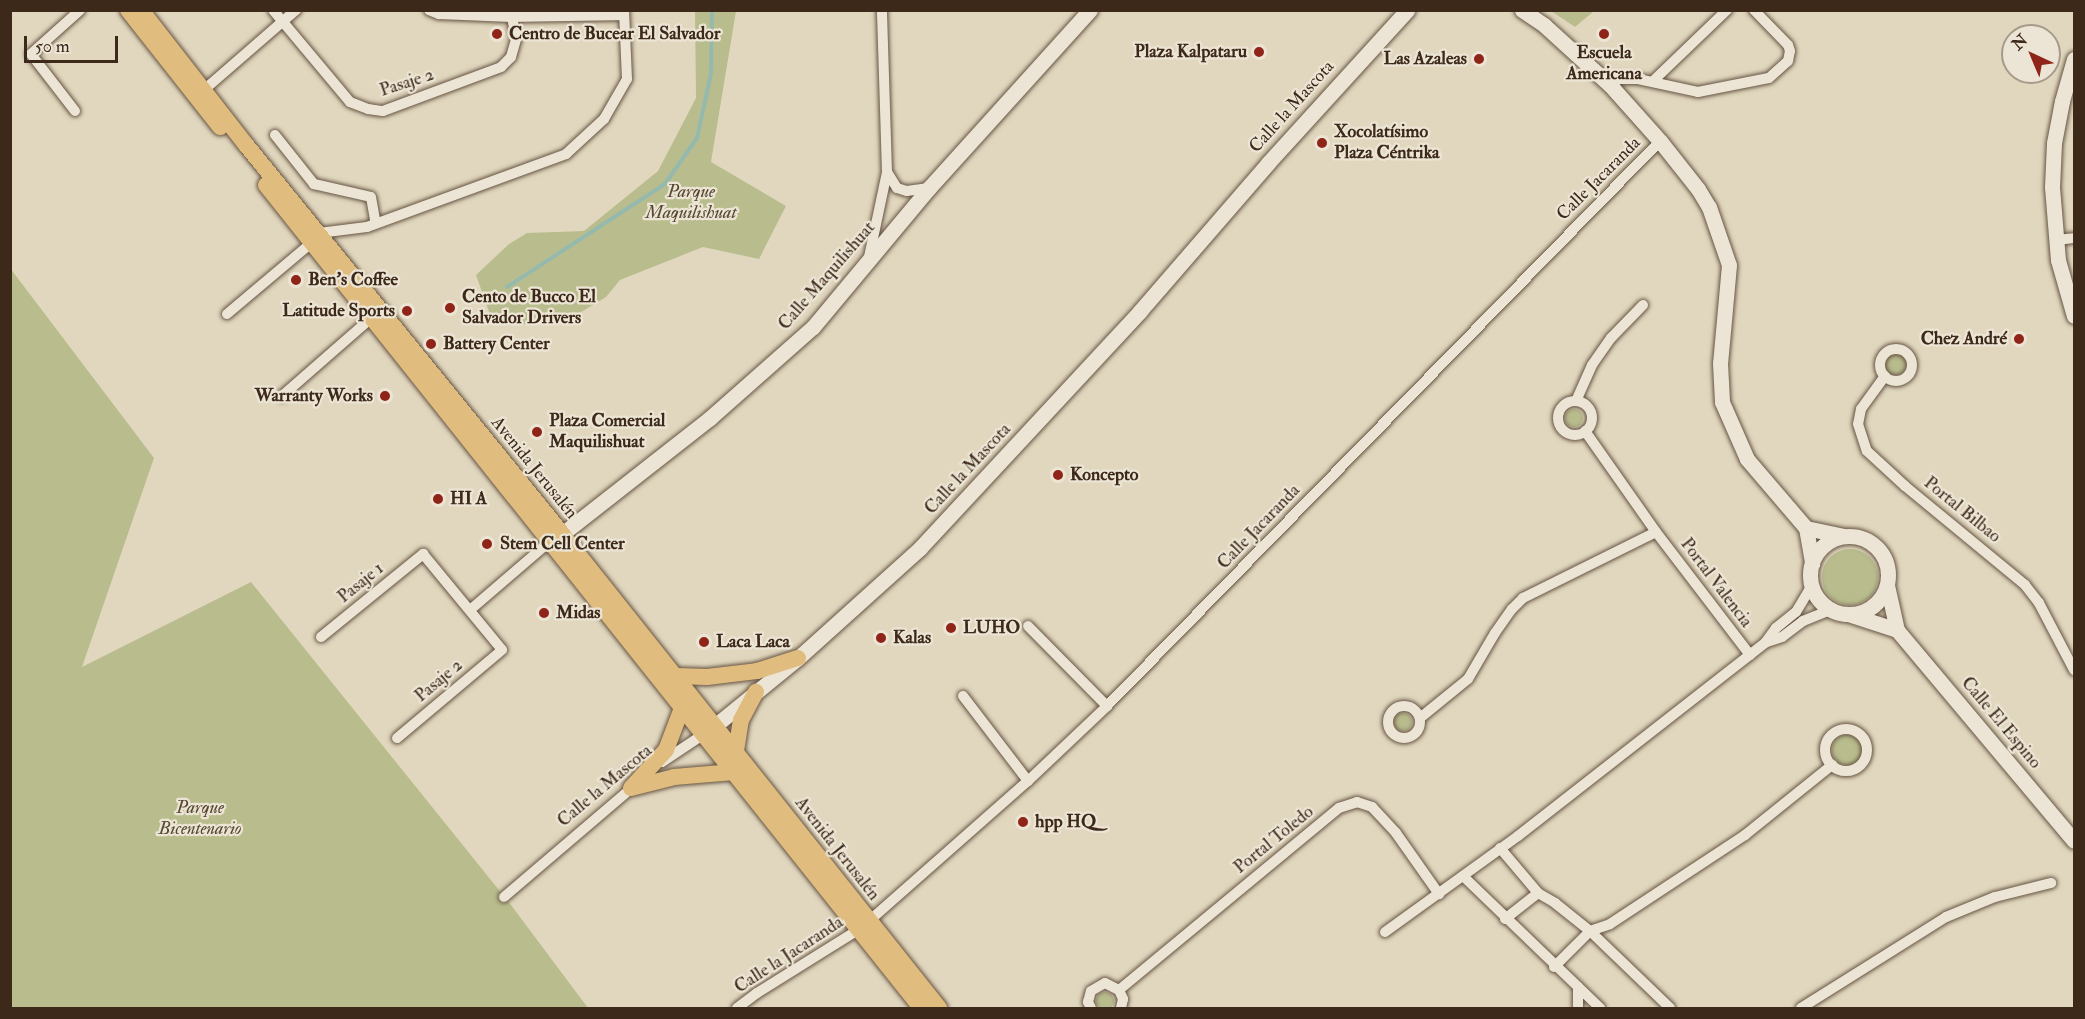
<!DOCTYPE html>
<html>
<head>
<meta charset="utf-8">
<style>
  body { margin:0 }
  #map { position:relative; width:2085px; height:1019px; overflow:hidden; background:#e1d7be; font-family:"IM FELL Double Pica",serif }
  div>[style] { position:absolute }
  [style*='--x'] { left:calc(var(--x)*1px); top:calc(var(--y)*1px); width:calc(var(--w)*1px); rotate:calc(var(--a)*1deg) }
  .green>* { inset:0; background:#b9bd8d }
  .round { border-radius:50% }
  .stream>* { height:4px; margin:-2px; padding:0 2px; transform-origin:2px; border-radius:2px; background:#95baad }
  .roads { filter:drop-shadow(0 0 2px #665443) drop-shadow(0 0 2px #665443) }
  .street>* { height:10px; margin:-5px; padding:0 5px; transform-origin:5px; border-radius:5px; background:#ece5d5 }
  .street>.ring { margin:-5px; padding:0; box-sizing:content-box; background:none; border:10px solid #ece5d5; border-radius:50% }
  .secondary>* { height:15px; margin:-7.5px; padding:0 7.5px; transform-origin:7.5px; border-radius:7.5px; background:#ece5d5 }
  .secondary>.ring { margin:-7.5px; padding:0; box-sizing:content-box; background:none; border:15px solid #ece5d5; border-radius:50% }
  .primary>* { height:16px; margin:-8px; padding:0 8px; transform-origin:8px; border-radius:8px; background:#e0bc7f }
  .dots>* { width:16px; height:16px; translate:-50% -50%; box-sizing:border-box; border:3px solid #ece5d5; border-radius:50% }
  span { translate:-50% -50%; white-space:nowrap; text-align:center; line-height:1.15; -webkit-text-stroke:4.5px #ece5d5; paint-order:stroke }
  .poi-label { font-size:18px; color:#3d291a; font-weight:700 }
  .left { translate:0 -50%; text-align:left }
  .right { translate:-100% -50%; text-align:right }
  .street-label { font-size:18px; color:#3d291a }
  .park-label { font-size:18px; color:#564731; font-style:italic }
  .frame { position:absolute; inset:0; border:12px solid #3d291a; pointer-events:none }
  .north { position:absolute; left:2001px; top:24px; width:60px; height:60px; box-sizing:border-box; background:#ece5d5; border:2px solid #a69a8a; border-radius:50%; rotate:316deg; font-size:16px; font-weight:700; line-height:24px; text-align:center; color:#3d291a }
  .north::after { content:''; display:block; margin:auto; width:21px; height:27px; background:#8f2418; clip-path:polygon(50% 0,100% 100%,50% 72%,0 100%) }
  .scale { position:absolute; left:24px; top:36px; width:94px; height:27px; box-sizing:border-box; border:3px solid #3d291a; border-top:0; padding-left:8px; font-size:18px; line-height:21px; white-space:nowrap; color:#3d291a; -webkit-text-stroke:4px #ece5d5; paint-order:stroke }
</style>
</head>
<body>
<div id="map">
  <div class="green">
    <i style="clip-path:polygon(695px 11px,736px 11px,711px 162px,786px 206px,759px 259px,703px 247px,620px 280px,606px 297px,573px 317px,519px 325px,493px 323px,476px 275px,509px 244px,527px 233px,584px 231px,658px 171px,696px 98px)"></i>
    <i style="clip-path:polygon(1551px 11px,1594px 11px,1575px 27px)"></i>
    <i style="clip-path:polygon(10px 268px,154px 458px,82px 667px,251px 582px,511px 905px,588px 1008px,11px 1008px)"></i>
    <i class="round" style="left:1884px;top:353px;width:22px;height:22px"></i>
    <i class="round" style="left:1565px;top:409px;width:18px;height:18px"></i>
    <i class="round" style="left:1822px;top:549px;width:56px;height:56px"></i>
    <i class="round" style="left:1394px;top:713px;width:18px;height:18px"></i>
    <i class="round" style="left:1832px;top:735px;width:30px;height:30px"></i>
    <i class="round" style="left:1096px;top:992px;width:18px;height:18px"></i>
  </div>
  <div class="stream">
    <i style="--x:507;--y:287;--w:189;--a:-33.1"></i>
    <i style="--x:665;--y:184;--w:56;--a:-55.2"></i>
    <i style="--x:697;--y:138;--w:66;--a:-77.7"></i>
    <i style="--x:711;--y:74;--w:64;--a:-89.1"></i>
  </div>
  <div class="roads">
    <div class="street">
      <i style="--x:273;--y:10;--w:120;--a:50.1"></i>
      <i style="--x:350;--y:102;--w:19;--a:21"></i>
      <i style="--x:368;--y:109;--w:15;--a:8"></i>
      <i style="--x:383;--y:111;--w:126;--a:-20.4"></i>
      <i style="--x:501;--y:67;--w:14;--a:-45"></i>
      <i style="--x:511;--y:57;--w:19;--a:-74"></i>
      <i style="--x:516;--y:39;--w:22;--a:-100"></i>
      <i style="--x:429;--y:10;--w:11;--a:22"></i>
      <i style="--x:439;--y:14;--w:73;--a:2.4"></i>
      <i style="--x:512;--y:17;--w:112;--a:-1"></i>
      <i style="--x:1653;--y:81;--w:103;--a:-43.8"></i>
      <i style="--x:1610;--y:85;--w:11;--a:-34"></i>
      <i style="--x:1619;--y:79;--w:19;--a:0"></i>
      <i style="--x:1638;--y:79;--w:61;--a:12.2"></i>
      <i style="--x:1698;--y:92;--w:72;--a:-11.2"></i>
      <i style="--x:1769;--y:78;--w:25;--a:-42"></i>
      <i style="--x:1788;--y:61;--w:10;--a:-79"></i>
      <i style="--x:1790;--y:51;--w:6;--a:-108"></i>
      <i style="--x:1788;--y:45;--w:49;--a:-134.2"></i>
      <i style="--x:205;--y:89;--w:121;--a:-41"></i>
      <i style="--x:75;--y:111;--w:72;--a:-127.7"></i>
      <i style="--x:31;--y:54;--w:66;--a:-41.9"></i>
      <i style="--x:275;--y:135;--w:63;--a:51.5"></i>
      <i style="--x:314;--y:184;--w:58;--a:12.8"></i>
      <i style="--x:371;--y:197;--w:27;--a:80"></i>
      <i style="--x:887;--y:172;--w:19;--a:58"></i>
      <i style="--x:897;--y:188;--w:10;--a:17"></i>
      <i style="--x:907;--y:191;--w:22;--a:-8"></i>
      <i style="--x:319;--y:233;--w:48;--a:-7.1"></i>
      <i style="--x:367;--y:227;--w:212;--a:-20.1"></i>
      <i style="--x:566;--y:154;--w:52;--a:-42.6"></i>
      <i style="--x:604;--y:119;--w:46;--a:-60.1"></i>
      <i style="--x:627;--y:79;--w:69;--a:-92.5"></i>
      <i style="--x:2056;--y:240;--w:18;--a:-6"></i>
      <i style="--x:869;--y:257;--w:87;--a:-78"></i>
      <i style="--x:887;--y:172;--w:162;--a:-91.8"></i>
      <i style="--x:227;--y:314;--w:109;--a:-40.1"></i>
      <i class="ring" style="left:1880px;top:349px;width:22px;height:22px"></i>
      <i style="--x:1885;--y:376;--w:41;--a:126"></i>
      <i style="--x:1861;--y:409;--w:15;--a:101"></i>
      <i style="--x:1858;--y:424;--w:28;--a:72"></i>
      <i style="--x:1867;--y:451;--w:52;--a:42.6"></i>
      <i style="--x:1905;--y:486;--w:156;--a:39.5"></i>
      <i style="--x:2025;--y:585;--w:23;--a:52"></i>
      <i style="--x:2039;--y:603;--w:76;--a:62.4"></i>
      <i style="--x:282;--y:396;--w:117;--a:-41.2"></i>
      <i style="--x:1576;--y:401;--w:39;--a:-66"></i>
      <i style="--x:1592;--y:365;--w:33;--a:-55"></i>
      <i style="--x:1611;--y:338;--w:46;--a:-45.9"></i>
      <i class="ring" style="left:1558px;top:401px;width:24px;height:24px"></i>
      <i style="--x:1585;--y:431;--w:123;--a:54.9"></i>
      <i style="--x:1656;--y:532;--w:155;--a:52.6"></i>
      <i style="--x:470;--y:610;--w:104;--a:-40.7"></i>
      <i style="--x:1028;--y:626;--w:112;--a:45.4"></i>
      <i style="--x:321;--y:637;--w:132;--a:-39.1"></i>
      <i style="--x:423;--y:554;--w:124;--a:50.5"></i>
      <i style="--x:502;--y:650;--w:137;--a:140"></i>
      <i style="--x:1767;--y:642;--w:16;--a:-18"></i>
      <i style="--x:1782;--y:637;--w:26;--a:-37"></i>
      <i style="--x:1803;--y:621;--w:29;--a:-22"></i>
      <i style="--x:963;--y:696;--w:107;--a:52.6"></i>
      <i class="ring" style="left:1388px;top:706px;width:22px;height:22px"></i>
      <i style="--x:1420;--y:718;--w:62;--a:-39.1"></i>
      <i style="--x:1468;--y:679;--w:53;--a:-59.6"></i>
      <i style="--x:1495;--y:633;--w:29;--a:-55"></i>
      <i style="--x:1512;--y:609;--w:16;--a:-45"></i>
      <i style="--x:1523;--y:598;--w:148;--a:-26.4"></i>
      <i class="ring" style="left:1825px;top:729px;width:32px;height:32px"></i>
      <i style="--x:662;--y:762;--w:50;--a:-33.7"></i>
      <i style="--x:1500;--y:848;--w:59;--a:49.8"></i>
      <i style="--x:1538;--y:893;--w:20;--a:30"></i>
      <i style="--x:1555;--y:903;--w:45;--a:38.7"></i>
      <i style="--x:1590;--y:931;--w:111;--a:43.9"></i>
      <i style="--x:1464;--y:877;--w:189;--a:43.9"></i>
      <i style="--x:504;--y:897;--w:171;--a:-40.5"></i>
      <i style="--x:1505;--y:919;--w:42;--a:-38.2"></i>
      <i style="--x:869;--y:921;--w:212;--a:-41.4"></i>
      <i style="--x:1028;--y:781;--w:109;--a:-43.5"></i>
      <i style="--x:1107;--y:706;--w:791;--a:-45.61"></i>
      <i style="--x:1385;--y:932;--w:164;--a:-35.8"></i>
      <i style="--x:1518;--y:836;--w:313;--a:-38"></i>
      <i style="--x:1765;--y:643;--w:19;--a:-54"></i>
      <i style="--x:1776;--y:628;--w:26;--a:-39"></i>
      <i style="--x:1796;--y:612;--w:29;--a:-59"></i>
      <i style="--x:1554;--y:967;--w:51;--a:-45"></i>
      <i style="--x:1590;--y:931;--w:21;--a:-19"></i>
      <i style="--x:1610;--y:924;--w:162;--a:-33.4"></i>
      <i style="--x:1745;--y:835;--w:112;--a:-38.8"></i>
      <i style="--x:1578;--y:987;--w:21;--a:90"></i>
      <i style="--x:1119;--y:990;--w:286;--a:-39.6"></i>
      <i style="--x:1339;--y:808;--w:19;--a:-18"></i>
      <i style="--x:1357;--y:802;--w:16;--a:18"></i>
      <i style="--x:1372;--y:807;--w:35;--a:47"></i>
      <i style="--x:1396;--y:833;--w:75;--a:54.8"></i>
      <i style="--x:737;--y:1008;--w:25;--a:-37"></i>
      <i style="--x:757;--y:993;--w:119;--a:-32"></i>
      <i style="--x:1091;--y:1008;--w:7;--a:-117"></i>
      <i style="--x:1088;--y:1002;--w:11;--a:-75"></i>
      <i style="--x:1091;--y:991;--w:16;--a:-30"></i>
      <i style="--x:1105;--y:983;--w:16;--a:27"></i>
      <i style="--x:1119;--y:990;--w:10;--a:66"></i>
      <i style="--x:1123;--y:999;--w:9;--a:103"></i>
      <i style="--x:1801;--y:1008;--w:171;--a:-32.1"></i>
      <i style="--x:1946;--y:917;--w:53;--a:-22.2"></i>
      <i style="--x:1995;--y:897;--w:58;--a:-14"></i>
    </div>
    <div class="secondary">
      <i style="--x:1522;--y:10;--w:27;--a:34"></i>
      <i style="--x:1544;--y:25;--w:89;--a:42.3"></i>
      <i style="--x:1610;--y:85;--w:75;--a:48.2"></i>
      <i style="--x:1660;--y:141;--w:61;--a:51.6"></i>
      <i style="--x:1698;--y:189;--w:21;--a:59"></i>
      <i style="--x:1709;--y:207;--w:61;--a:71"></i>
      <i style="--x:1729;--y:265;--w:98;--a:95.2"></i>
      <i style="--x:1720;--y:363;--w:39;--a:87"></i>
      <i style="--x:1722;--y:402;--w:62;--a:66.3"></i>
      <i style="--x:1747;--y:459;--w:91;--a:49.5"></i>
      <i style="--x:1806;--y:528;--w:36;--a:80"></i>
      <i style="--x:2074;--y:59;--w:44;--a:105.9"></i>
      <i style="--x:2062;--y:101;--w:43;--a:100.8"></i>
      <i style="--x:2054;--y:143;--w:44;--a:92.6"></i>
      <i style="--x:2052;--y:187;--w:73;--a:85.3"></i>
      <i style="--x:2058;--y:260;--w:58;--a:74.1"></i>
      <i style="--x:1806;--y:528;--w:39;--a:12"></i>
      <i style="--x:562;--y:534;--w:188;--a:-38.1"></i>
      <i style="--x:710;--y:418;--w:137;--a:-41.5"></i>
      <i style="--x:813;--y:327;--w:181;--a:-50.2"></i>
      <i style="--x:929;--y:188;--w:240;--a:-47.9"></i>
      <i class="ring" style="left:1810px;top:536px;width:63px;height:63px"></i>
      <i style="--x:1887;--y:585;--w:46;--a:77.5"></i>
      <i style="--x:1897;--y:630;--w:275;--a:50"></i>
      <i style="--x:1851;--y:615;--w:48;--a:18.1"></i>
      <i style="--x:706;--y:733;--w:119;--a:-39.2"></i>
      <i style="--x:798;--y:658;--w:164;--a:-42"></i>
      <i style="--x:920;--y:548;--w:323;--a:-47.1"></i>
      <i style="--x:1140;--y:311;--w:196;--a:-49.1"></i>
      <i style="--x:1268;--y:163;--w:207;--a:-47.7"></i>
    </div>
    <div class="primary">
      <i style="--x:128;--y:10;--w:149;--a:51.8"></i>
      <i style="--x:141;--y:10;--w:172;--a:52.1"></i>
      <i style="--x:247;--y:146;--w:500;--a:50.9"></i>
      <i style="--x:562;--y:534;--w:606;--a:51.5"></i>
      <i style="--x:266;--y:185;--w:1052;--a:51.48"></i>
      <i style="--x:676;--y:676;--w:31;--a:2"></i>
      <i style="--x:707;--y:677;--w:50;--a:-6.8"></i>
      <i style="--x:757;--y:671;--w:43;--a:-17.6"></i>
      <i style="--x:736;--y:751;--w:31;--a:-81"></i>
      <i style="--x:741;--y:720;--w:32;--a:-62"></i>
      <i style="--x:632;--y:787;--w:50;--a:-47.4"></i>
      <i style="--x:666;--y:750;--w:45;--a:-69.1"></i>
      <i style="--x:631;--y:788;--w:44;--a:-14.3"></i>
      <i style="--x:674;--y:777;--w:60;--a:-4.8"></i>
    </div>
  </div>
  <div class="dots">
    <i style="left:497px;top:34px;background:#8f2418"></i>
    <i style="left:1604px;top:34px;background:#8f2418"></i>
    <i style="left:1259px;top:52px;background:#8f2418"></i>
    <i style="left:1479px;top:59px;background:#8f2418"></i>
    <i style="left:1322px;top:143px;background:#8f2418"></i>
    <i style="left:296px;top:280px;background:#8f2418"></i>
    <i style="left:450px;top:308px;background:#8f2418"></i>
    <i style="left:407px;top:311px;background:#8f2418"></i>
    <i style="left:2019px;top:339px;background:#8f2418"></i>
    <i style="left:431px;top:344px;background:#8f2418"></i>
    <i style="left:385px;top:396px;background:#8f2418"></i>
    <i style="left:537px;top:432px;background:#8f2418"></i>
    <i style="left:1058px;top:475px;background:#8f2418"></i>
    <i style="left:438px;top:499px;background:#8f2418"></i>
    <i style="left:487px;top:544px;background:#8f2418"></i>
    <i style="left:544px;top:613px;background:#8f2418"></i>
    <i style="left:951px;top:628px;background:#8f2418"></i>
    <i style="left:881px;top:638px;background:#8f2418"></i>
    <i style="left:704px;top:642px;background:#8f2418"></i>
    <i style="left:1023px;top:822px;background:#8f2418"></i>
  </div>
  <div class="poi-label">
    <span class="left" style="left:509px;top:34px">Centro de Bucear El Salvador</span>
    <span class="right" style="left:1247px;top:52px">Plaza Kalpataru</span>
    <span style="left:1604px;top:64px">Escuela<br>Americana</span>
    <span class="right" style="left:1467px;top:59px">Las Azaleas</span>
    <span class="left" style="left:1334px;top:143px">Xocolatísimo<br>Plaza Céntrika</span>
    <span class="left" style="left:308px;top:280px">Ben's Coffee</span>
    <span class="left" style="left:462px;top:308px">Cento de Bucco El<br>Salvador Drivers</span>
    <span class="right" style="left:395px;top:311px">Latitude Sports</span>
    <span class="right" style="left:2007px;top:339px">Chez André</span>
    <span class="left" style="left:443px;top:344px">Battery Center</span>
    <span class="right" style="left:373px;top:396px">Warranty Works</span>
    <span class="left" style="left:549px;top:432px">Plaza Comercial<br>Maquilishuat</span>
    <span class="left" style="left:1070px;top:475px">Koncepto</span>
    <span class="left" style="left:450px;top:499px">HI A</span>
    <span class="left" style="left:500px;top:544px">Stem Cell Center</span>
    <span class="left" style="left:556px;top:613px">Midas</span>
    <span class="left" style="left:963px;top:628px">LUHO</span>
    <span class="left" style="left:893px;top:638px">Kalas</span>
    <span class="left" style="left:716px;top:642px">Laca Laca</span>
    <span class="left" style="left:1035px;top:822px">hpp HQ</span>
  </div>
  <div class="street-label">
    <span style="left:407px;top:83px;rotate:-18deg">Pasaje 2</span>
    <span style="left:1292px;top:107px;rotate:-48deg">Calle la Mascota</span>
    <span style="left:1599px;top:179px;rotate:-45deg">Calle Jacaranda</span>
    <span style="left:827px;top:276px;rotate:-49deg">Calle Maquilishuat</span>
    <span style="left:534px;top:468px;rotate:51deg">Avenida Jerusalén</span>
    <span style="left:968px;top:469px;rotate:-47deg">Calle la Mascota</span>
    <span style="left:1962px;top:510px;rotate:39deg">Portal Bilbao</span>
    <span style="left:1259px;top:527px;rotate:-46deg">Calle Jacaranda</span>
    <span style="left:361px;top:583px;rotate:-39deg">Pasaje 1</span>
    <span style="left:1716px;top:583px;rotate:53deg">Portal Valencia</span>
    <span style="left:439px;top:681px;rotate:-40deg">Pasaje 2</span>
    <span style="left:2001px;top:723px;rotate:50deg">Calle El Espino</span>
    <span style="left:605px;top:786px;rotate:-40deg">Calle la Mascota</span>
    <span style="left:1274px;top:840px;rotate:-39deg">Portal Toledo</span>
    <span style="left:837px;top:849px;rotate:52deg">Avenida Jerusalén</span>
    <span style="left:789px;top:955px;rotate:-33deg">Calle la Jacaranda</span>
  </div>
  <div class="park-label">
    <span style="left:691px;top:203px">Parque<br>Maquilishuat</span>
    <span style="left:200px;top:819px">Parque<br>Bicentenario</span>
  </div>
  <div class="frame"></div>
  <div class="north">N</div>
  <div class="scale">50 m</div>
</div>
</body>
</html>
